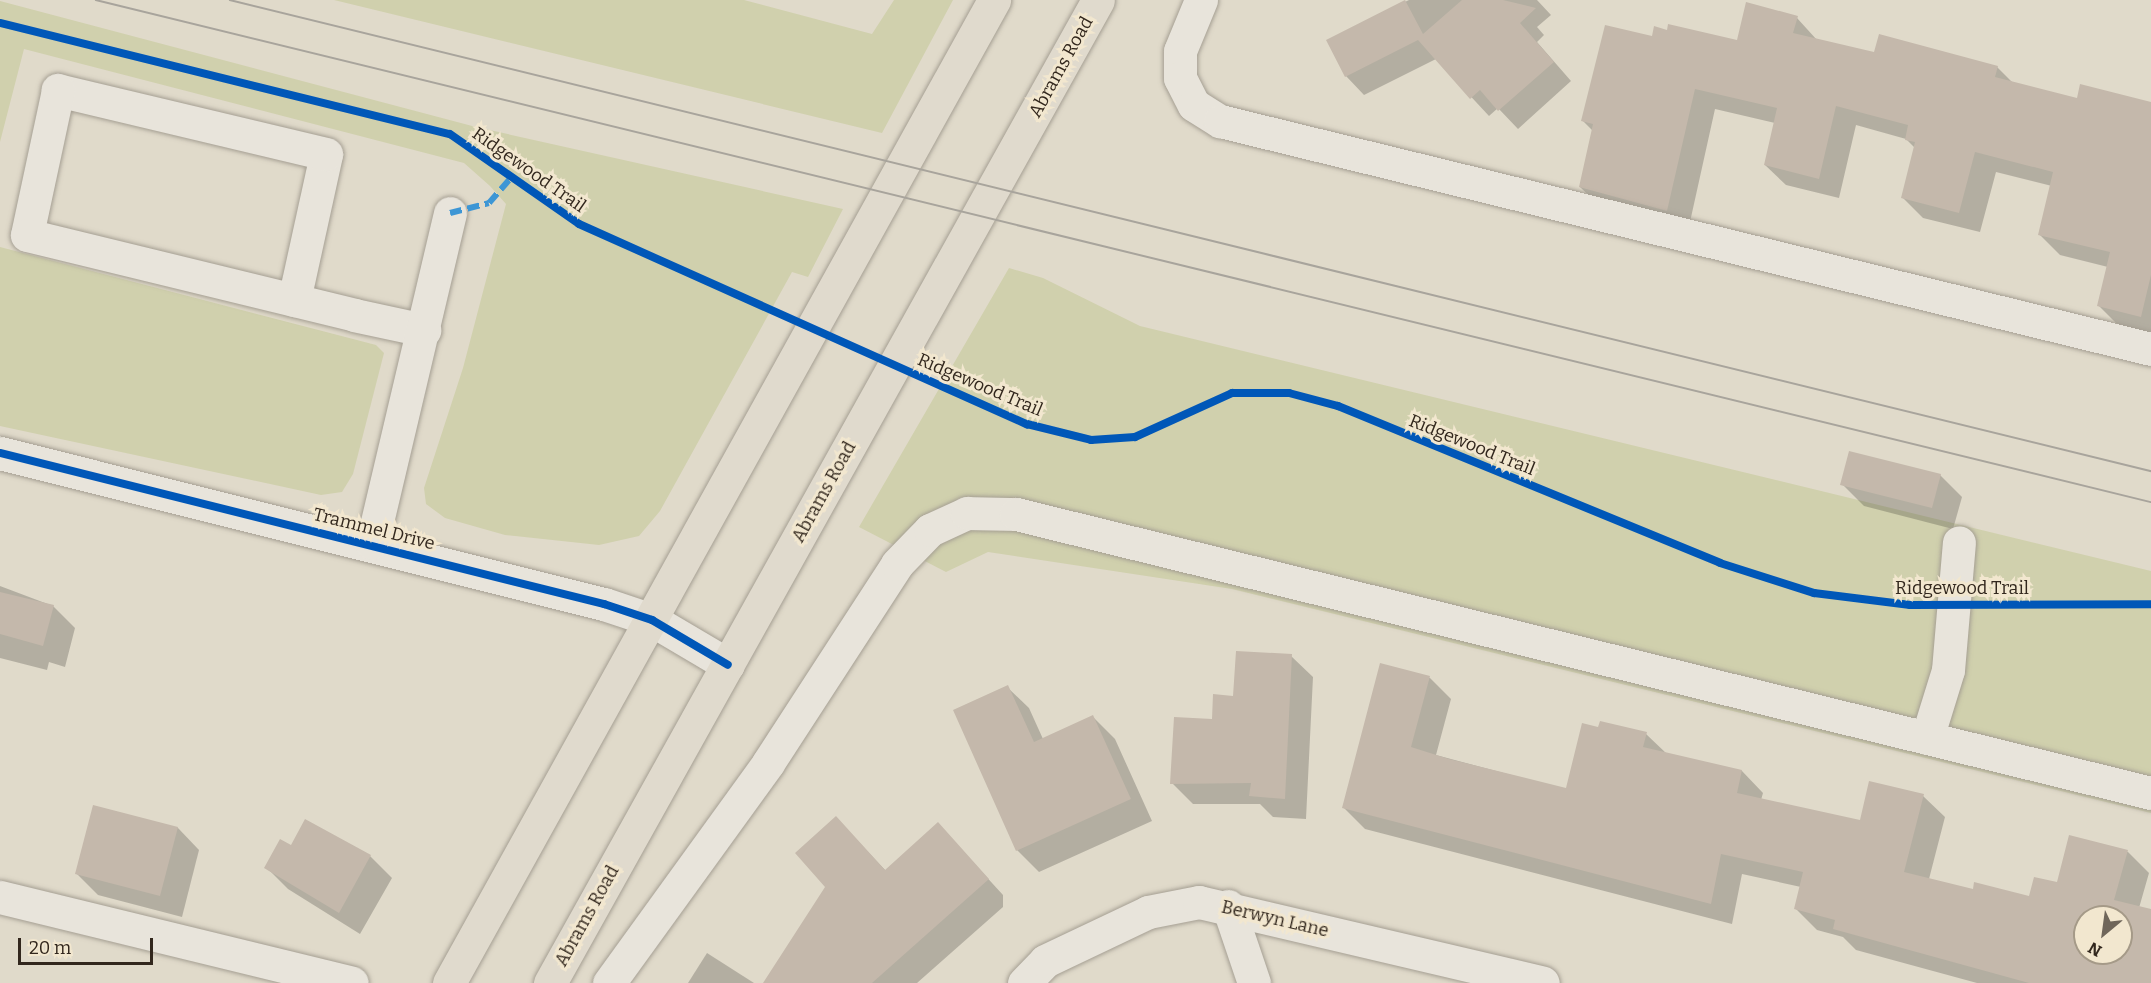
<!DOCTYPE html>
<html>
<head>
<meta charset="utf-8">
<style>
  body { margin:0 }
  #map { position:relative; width:2151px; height:983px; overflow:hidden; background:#e0daca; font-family:Bitter,serif }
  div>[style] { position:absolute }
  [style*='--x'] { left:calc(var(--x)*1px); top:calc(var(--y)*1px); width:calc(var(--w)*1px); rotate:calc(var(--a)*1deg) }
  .green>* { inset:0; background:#d0d0ad }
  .shadow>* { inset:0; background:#0003 }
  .building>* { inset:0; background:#c4b8ab }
  .roads { filter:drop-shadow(0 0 2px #a59f93) drop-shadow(0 0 2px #a59f93) }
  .minor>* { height:33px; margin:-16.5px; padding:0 16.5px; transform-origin:16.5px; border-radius:16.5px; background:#e8e4db }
  .major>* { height:33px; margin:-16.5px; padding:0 16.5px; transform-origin:16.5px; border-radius:16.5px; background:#e0dacd }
  .tram>* { height:1.5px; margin:-0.75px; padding:0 0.75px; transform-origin:0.75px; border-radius:0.75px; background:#a8a49c }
  .quiet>* { height:6px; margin-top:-3px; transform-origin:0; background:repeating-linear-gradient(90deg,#3d96d5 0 12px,transparent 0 18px) }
  .cycleway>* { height:8px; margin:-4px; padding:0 4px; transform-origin:4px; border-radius:4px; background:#0057b8 }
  span { translate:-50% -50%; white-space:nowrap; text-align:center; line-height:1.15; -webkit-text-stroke:6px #f2e7cf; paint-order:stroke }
  .street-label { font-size:18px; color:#32271d }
  .north { position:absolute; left:2073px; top:905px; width:60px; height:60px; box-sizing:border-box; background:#f2e7cf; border:2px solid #a59a88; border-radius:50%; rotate:209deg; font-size:16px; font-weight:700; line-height:24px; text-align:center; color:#32271d }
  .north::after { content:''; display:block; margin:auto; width:21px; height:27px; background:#6f665a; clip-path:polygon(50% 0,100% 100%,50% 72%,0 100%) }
  .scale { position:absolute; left:18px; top:938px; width:135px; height:27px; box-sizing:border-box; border:3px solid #32271d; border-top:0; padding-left:8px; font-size:18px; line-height:21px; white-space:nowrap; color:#32271d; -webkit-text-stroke:4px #f2e7cf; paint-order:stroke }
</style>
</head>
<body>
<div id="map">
  <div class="green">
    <i style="clip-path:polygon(334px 0,744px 0,872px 34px,894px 0,953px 0,882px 133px)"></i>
    <i style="clip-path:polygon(0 1px,476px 127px,843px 209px,808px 277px,792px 272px,660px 511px,639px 536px,599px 545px,505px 535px,445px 518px,426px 504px,424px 488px,463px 368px,506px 204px,490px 186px,464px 163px,24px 49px,0 142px)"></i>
    <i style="clip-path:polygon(0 247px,376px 345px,384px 353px,353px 474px,342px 492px,321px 495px,0 426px)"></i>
    <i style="clip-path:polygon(1009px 268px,1043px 278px,1140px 326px,2151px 571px,2151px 813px,1232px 589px,988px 552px,946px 572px,859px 527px)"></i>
  </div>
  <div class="shadow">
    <i style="clip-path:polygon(1409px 0,1537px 0,1551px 15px,1537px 27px,1544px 35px,1537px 42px,1571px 81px,1518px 129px,1498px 108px,1489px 116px,1436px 59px,1364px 95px,1346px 76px,1328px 40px)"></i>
    <i style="clip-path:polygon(1797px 18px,1817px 40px,1875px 54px,1997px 67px,2014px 84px,2078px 100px,2151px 105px,2151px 334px,2119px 326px,2099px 306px,2108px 267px,2060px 255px,2040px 235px,2052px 186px,1996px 172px,1980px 232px,1923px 218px,1902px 197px,1915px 148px,1906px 139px,1856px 125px,1839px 198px,1786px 185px,1765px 165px,1775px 123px,1715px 109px,1688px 231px,1601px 207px,1580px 187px,1593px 131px,1583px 121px,1668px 31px,1738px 42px)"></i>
    <i style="clip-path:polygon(1940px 475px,1962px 497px,1953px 529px,1864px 506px,1842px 484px)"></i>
    <i style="clip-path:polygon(0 586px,53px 606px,75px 628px,65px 667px,49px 662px,47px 670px,0 658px)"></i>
    <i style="clip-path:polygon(1291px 656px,1313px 677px,1306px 819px,1273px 817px,1260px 804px,1193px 804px,1172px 783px,1235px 698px)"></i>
    <i style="clip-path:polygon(evenodd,1381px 665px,1430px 678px,1451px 699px,1436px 755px,1567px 790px,1599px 728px,1646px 734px,1667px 754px,1742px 771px,1763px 793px,1761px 800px,1861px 822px,1923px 796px,1945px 817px,1929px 879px,1974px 891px,2030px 898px,2058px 884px,2070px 837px,2128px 852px,2149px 873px,2139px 908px,2151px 910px,2151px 983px,1977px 983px,1856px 950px,1843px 937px,1817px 930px,1795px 908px,1801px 887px,1742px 874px,1732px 924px,1365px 829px,1343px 807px,1381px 665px,2085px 917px,2121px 917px,2121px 953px,2085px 953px,2085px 917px)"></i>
    <i style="clip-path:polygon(1007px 687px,1029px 708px,1043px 739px,1093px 717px,1115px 739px,1152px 821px,1039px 872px,1017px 850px)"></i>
    <i style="clip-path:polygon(94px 806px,178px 828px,199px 850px,182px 917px,98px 895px,77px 874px)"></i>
    <i style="clip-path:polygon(836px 818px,886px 871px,938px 824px,1003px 895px,1003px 907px,917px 983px,765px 983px,827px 887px)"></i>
    <i style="clip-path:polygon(305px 821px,370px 856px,392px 878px,360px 934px,288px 889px,266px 867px,291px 847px)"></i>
    <i style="clip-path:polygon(707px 953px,754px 983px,688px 983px)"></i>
  </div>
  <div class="building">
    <i style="clip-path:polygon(1405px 0,1423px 34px,1462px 0,1503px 0,1536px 8px,1520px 23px,1554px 62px,1498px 111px,1480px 90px,1470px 99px,1418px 40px,1345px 77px,1326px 40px)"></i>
    <i style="clip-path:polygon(1746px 2px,1798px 16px,1793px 33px,1874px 52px,1879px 34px,1998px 66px,1995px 77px,2077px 98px,2080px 84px,2151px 102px,2151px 275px,2141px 317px,2097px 306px,2110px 252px,2038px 235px,2053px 172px,1975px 152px,1959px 213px,1901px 198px,1915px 142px,1905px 140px,1908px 125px,1836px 106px,1819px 179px,1764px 165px,1777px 108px,1695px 89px,1667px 211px,1579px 187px,1593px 124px,1581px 121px,1605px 25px,1652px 36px,1654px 26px,1667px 30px,1668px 24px,1737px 40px)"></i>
    <i style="clip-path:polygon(1849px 451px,1941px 474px,1932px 508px,1840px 485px)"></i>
    <i style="clip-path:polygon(0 592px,54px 605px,43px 646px,0 634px)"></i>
    <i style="clip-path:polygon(1236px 651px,1292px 654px,1285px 799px,1249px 796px,1251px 783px,1170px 784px,1174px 717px,1212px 719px,1213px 694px,1233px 696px)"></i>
    <i style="clip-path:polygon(evenodd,1380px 663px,1430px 676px,1411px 747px,1449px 759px,1566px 788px,1582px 723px,1598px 727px,1600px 721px,1647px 732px,1643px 747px,1742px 770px,1737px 793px,1860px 820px,1869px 781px,1924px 794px,1904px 872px,1973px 889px,1974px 882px,2029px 896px,2034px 877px,2057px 882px,2069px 835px,2128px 850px,2114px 900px,2151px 909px,2151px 983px,2029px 983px,1833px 929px,1835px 920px,1794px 909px,1803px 872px,1721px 854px,1711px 904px,1342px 808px,1380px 663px,2085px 917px,2121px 917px,2121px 953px,2085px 953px,2085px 917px)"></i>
    <i style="clip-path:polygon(1008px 685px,1034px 742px,1093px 715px,1131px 799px,1016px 851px,953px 710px)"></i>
    <i style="clip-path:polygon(93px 805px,178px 827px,160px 896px,75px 874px)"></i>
    <i style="clip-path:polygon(836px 816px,885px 870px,938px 822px,989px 879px,872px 983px,763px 983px,825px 887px,795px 853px)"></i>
    <i style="clip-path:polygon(305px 819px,371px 855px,339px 913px,264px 868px,280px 839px,291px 845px)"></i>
  </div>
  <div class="roads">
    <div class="minor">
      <i style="--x:1201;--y:0;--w:55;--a:112.4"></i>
      <i style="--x:1180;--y:51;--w:27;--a:90"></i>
      <i style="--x:1180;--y:78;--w:30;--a:63"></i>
      <i style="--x:1194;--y:105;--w:31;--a:32"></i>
      <i style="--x:1220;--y:121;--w:959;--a:13.76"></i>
      <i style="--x:294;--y:300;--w:149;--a:-77.6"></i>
      <i style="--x:326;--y:154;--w:276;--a:-166.6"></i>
      <i style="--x:58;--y:90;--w:148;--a:102.1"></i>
      <i style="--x:27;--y:235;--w:337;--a:13.7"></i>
      <i style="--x:354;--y:315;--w:72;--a:12.1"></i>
      <i style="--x:0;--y:453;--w:623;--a:14.04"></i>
      <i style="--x:604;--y:604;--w:51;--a:18.4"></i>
      <i style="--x:652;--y:620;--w:88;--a:30.6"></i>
      <i style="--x:372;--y:543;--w:339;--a:-76.7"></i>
      <i style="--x:1927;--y:738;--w:71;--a:-72.8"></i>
      <i style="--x:1948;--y:670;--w:128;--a:-85.1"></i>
      <i style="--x:0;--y:897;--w:362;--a:13.7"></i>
      <i style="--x:1228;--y:906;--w:81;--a:71.3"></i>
      <i style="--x:609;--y:983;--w:271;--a:-54.1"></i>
      <i style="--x:768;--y:763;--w:237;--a:-57"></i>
      <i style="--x:897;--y:564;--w:47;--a:-45.9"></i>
      <i style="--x:930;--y:530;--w:41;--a:-24.7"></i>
      <i style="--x:967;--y:513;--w:49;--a:1.2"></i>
      <i style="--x:1016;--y:514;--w:1169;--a:13.81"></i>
      <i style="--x:1024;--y:983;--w:30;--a:-46"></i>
      <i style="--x:1045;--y:961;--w:114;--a:-25.4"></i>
      <i style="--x:1148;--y:912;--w:52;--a:-11.1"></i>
      <i style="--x:1199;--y:902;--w:353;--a:13.2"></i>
    </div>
    <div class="major">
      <i style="--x:449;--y:983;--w:1124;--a:-60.99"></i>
      <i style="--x:550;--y:983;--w:1125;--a:-60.86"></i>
    </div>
  </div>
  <div class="tram">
    <i style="--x:96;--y:0;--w:2115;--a:13.73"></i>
    <i style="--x:230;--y:0;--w:1978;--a:13.78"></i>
  </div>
  <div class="quiet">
    <i style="--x:450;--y:213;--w:40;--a:-14.4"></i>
    <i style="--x:489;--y:203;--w:37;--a:-49"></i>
  </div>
  <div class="cycleway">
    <i style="--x:0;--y:23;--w:463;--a:13.9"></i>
    <i style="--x:450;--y:134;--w:157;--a:34.9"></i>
    <i style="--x:579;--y:224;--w:491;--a:24.1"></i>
    <i style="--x:1027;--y:424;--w:66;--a:14"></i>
    <i style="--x:1091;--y:440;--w:44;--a:-3.9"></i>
    <i style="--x:1135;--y:437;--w:107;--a:-24.4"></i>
    <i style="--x:1232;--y:393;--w:57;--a:0"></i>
    <i style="--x:1289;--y:393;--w:51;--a:14.9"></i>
    <i style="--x:1338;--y:406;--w:413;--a:22.3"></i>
    <i style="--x:1720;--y:563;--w:99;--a:17.7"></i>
    <i style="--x:1814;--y:593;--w:97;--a:7.1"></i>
    <i style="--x:1910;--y:605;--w:241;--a:-0.2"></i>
    <i style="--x:0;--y:453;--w:623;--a:14.04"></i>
    <i style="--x:604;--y:604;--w:51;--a:18.4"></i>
    <i style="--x:652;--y:620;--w:88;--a:30.6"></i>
  </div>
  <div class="street-label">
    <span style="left:1061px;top:67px;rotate:-61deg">Abrams Road</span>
    <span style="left:529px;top:170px;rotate:35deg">Ridgewood Trail</span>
    <span style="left:980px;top:385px;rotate:23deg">Ridgewood Trail</span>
    <span style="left:1472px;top:445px;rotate:22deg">Ridgewood Trail</span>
    <span style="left:824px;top:492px;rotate:-61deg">Abrams Road</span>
    <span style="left:374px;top:529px;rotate:14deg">Trammel Drive</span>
    <span style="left:1962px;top:588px">Ridgewood Trail</span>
    <span style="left:587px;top:916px;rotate:-61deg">Abrams Road</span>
    <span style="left:1275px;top:919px;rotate:13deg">Berwyn Lane</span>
  </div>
  <div class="north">N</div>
  <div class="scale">20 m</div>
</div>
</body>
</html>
